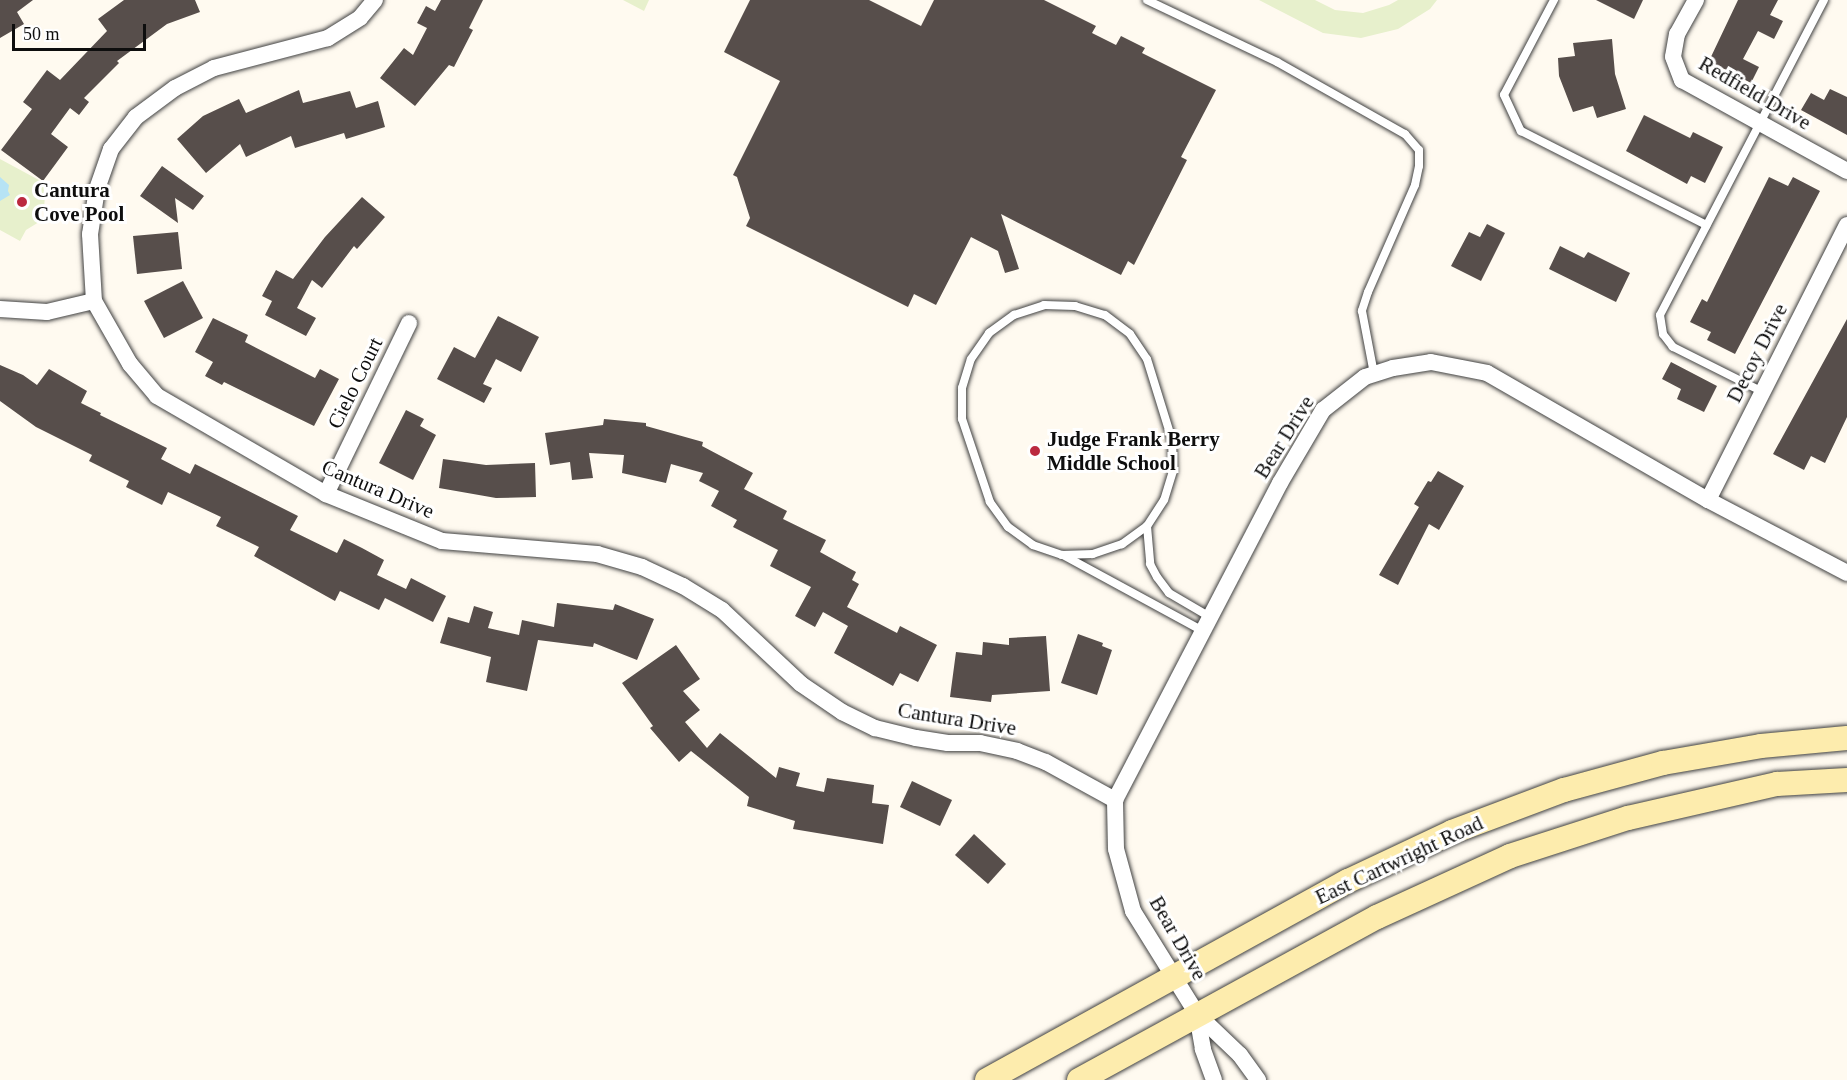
<!DOCTYPE html>
<html>
<head>
<meta charset="utf-8">
<style>
  body { margin:0 }
  #map { position:relative; width:1847px; height:1080px; overflow:hidden; background:#fffaf0; font-family:Georgia,serif }
  div>[style] { position:absolute }
  [style*='--x'] { left:calc(var(--x)*1px); top:calc(var(--y)*1px); width:calc(var(--w)*1px); rotate:calc(var(--a)*1deg) }
  .pitch>* { inset:0; background:#e7f0cc }
  .water>* { inset:0; background:#b6e3f5 }
  .building>* { inset:0; background:#574e4b }
  .roads { filter:drop-shadow(0 0 2px #414141) drop-shadow(0 0 2px #414141) }
  .service>* { height:8px; margin:-4px; padding:0 4px; transform-origin:4px; border-radius:4px; background:#fff }
  .minor>* { height:16px; margin:-8px; padding:0 8px; transform-origin:8px; border-radius:8px; background:#fff }
  .secondary>* { height:24px; margin:-12px; padding:0 12px; transform-origin:12px; border-radius:12px; background:#fdecad }
  .dots>* { width:16px; height:16px; translate:-50% -50%; box-sizing:border-box; border:3px solid #fff; border-radius:50% }
  span { translate:-50% -50%; white-space:nowrap; text-align:center; line-height:1.15; -webkit-text-stroke:6px #fff; paint-order:stroke }
  .street-label { font-size:21px; color:#0e0e0e }
  .poi-label { font-size:21px; color:#0e0e0e; font-weight:700 }
  .left { translate:0 -50%; text-align:left }
  .scale { position:absolute; left:12px; top:24px; width:134px; height:27px; box-sizing:border-box; border:3px solid #0e0e0e; border-top:0; padding-left:8px; font-size:18px; line-height:21px; white-space:nowrap; color:#0e0e0e; -webkit-text-stroke:4px #fff; paint-order:stroke }
</style>
</head>
<body>
<div id="map">
  <div class="pitch">
    <i style="clip-path:polygon(623px 0,649px 0,644px 11px)"></i>
    <i style="clip-path:polygon(1259px 0,1315px 0,1335px 10px,1363px 13px,1389px 5px,1398px 0,1437px 0,1430px 9px,1398px 29px,1361px 38px,1323px 33px)"></i>
    <i style="clip-path:polygon(0 159px,50px 186px,45px 195px,44px 209px,36px 216px,39px 222px,26px 230px,20px 241px,0 230px)"></i>
  </div>
  <div class="water">
    <i style="clip-path:polygon(0 177px,9px 185px,8px 191px,10px 195px,0 201px)"></i>
  </div>
  <div class="building">
    <i style="clip-path:polygon(0 0,33px 0,17px 12px,24px 24px,0 38px)"></i>
    <i style="clip-path:polygon(124px 0,195px 0,200px 12px,167px 24px,117px 61px,119px 63px,84px 98px,89px 102px,79px 115px,70px 108px,51px 134px,68px 147px,43px 181px,1px 150px,32px 109px,23px 102px,47px 70px,60px 80px,107px 31px,98px 19px)"></i>
    <i style="clip-path:polygon(441px 0,483px 0,469px 28px,473px 30px,454px 67px,449px 65px,415px 106px,380px 78px,404px 48px,413px 55px,427px 28px,417px 23px,426px 6px,435px 11px)"></i>
    <i style="clip-path:polygon(750px 0,869px 0,921px 26px,934px 0,1044px 0,1096px 26px,1092px 33px,1116px 45px,1121px 36px,1145px 48px,1142px 53px,1216px 90px,1181px 157px,1187px 160px,1134px 265px,1128px 261px,1121px 275px,1001px 214px,1019px 269px,1005px 273px,998px 251px,971px 237px,936px 305px,914px 294px,908px 307px,746px 226px,750px 218px,737px 177px,733px 175px,780px 81px,724px 52px)"></i>
    <i style="clip-path:polygon(1596px 0,1643px 0,1634px 19px)"></i>
    <i style="clip-path:polygon(1738px 0,1778px 0,1770px 15px,1783px 21px,1774px 39px,1758px 31px,1743px 59px,1759px 67px,1751px 83px,1709px 61px)"></i>
    <i style="clip-path:polygon(1612px 39px,1615px 74px,1626px 109px,1597px 118px,1593px 106px,1573px 112px,1559px 76px,1558px 58px,1575px 56px,1573px 43px)"></i>
    <i style="clip-path:polygon(1830px 89px,1847px 97px,1847px 135px,1801px 110px,1811px 93px,1824px 100px)"></i>
    <i style="clip-path:polygon(299px 90px,303px 103px,350px 91px,356px 108px,378px 101px,385px 127px,346px 139px,344px 133px,295px 148px,291px 136px,246px 157px,240px 144px,206px 173px,177px 139px,203px 116px,239px 99px,246px 113px)"></i>
    <i style="clip-path:polygon(1644px 115px,1690px 138px,1693px 132px,1723px 147px,1705px 183px,1691px 176px,1687px 184px,1626px 151px)"></i>
    <i style="clip-path:polygon(162px 166px,204px 196px,193px 210px,175px 198px,178px 223px,140px 196px)"></i>
    <i style="clip-path:polygon(1769px 177px,1788px 186px,1793px 177px,1820px 191px,1735px 354px,1707px 340px,1711px 332px,1690px 322px,1702px 299px,1707px 302px)"></i>
    <i style="clip-path:polygon(362px 197px,385px 217px,357px 249px,354px 246px,322px 288px,312px 280px,297px 308px,316px 318px,306px 336px,265px 315px,272px 301px,262px 296px,276px 270px,293px 279px,325px 237px)"></i>
    <i style="clip-path:polygon(1487px 224px,1505px 233px,1481px 281px,1451px 266px,1469px 232px,1480px 237px)"></i>
    <i style="clip-path:polygon(178px 232px,182px 269px,137px 274px,133px 236px)"></i>
    <i style="clip-path:polygon(1560px 246px,1584px 258px,1588px 252px,1630px 273px,1616px 302px,1549px 269px)"></i>
    <i style="clip-path:polygon(183px 281px,203px 318px,164px 338px,144px 301px)"></i>
    <i style="clip-path:polygon(498px 316px,539px 337px,521px 372px,496px 359px,483px 384px,492px 388px,484px 403px,437px 379px,454px 347px,475px 358px)"></i>
    <i style="clip-path:polygon(213px 318px,248px 335px,245px 342px,315px 378px,320px 369px,339px 379px,314px 426px,224px 382px,222px 385px,205px 376px,213px 362px,195px 352px)"></i>
    <i style="clip-path:polygon(1847px 319px,1847px 417px,1825px 463px,1811px 456px,1804px 470px,1773px 454px)"></i>
    <i style="clip-path:polygon(1671px 362px,1717px 386px,1704px 412px,1677px 399px,1681px 389px,1662px 379px)"></i>
    <i style="clip-path:polygon(0 365px,23px 375px,37px 385px,49px 369px,87px 391px,81px 403px,101px 413px,100px 415px,167px 448px,161px 459px,190px 474px,195px 464px,298px 516px,290px 530px,337px 553px,344px 539px,362px 548px,384px 560px,377px 575px,406px 589px,411px 578px,446px 596px,433px 622px,385px 598px,379px 610px,340px 591px,335px 601px,254px 556px,259px 547px,216px 526px,221px 517px,168px 492px,162px 505px,126px 487px,129px 481px,89px 461px,92px 455px,36px 427px,0 401px)"></i>
    <i style="clip-path:polygon(406px 410px,424px 419px,420px 426px,436px 435px,413px 480px,379px 463px)"></i>
    <i style="clip-path:polygon(604px 419px,646px 423px,646px 426px,703px 442px,702px 446px,753px 473px,744px 489px,787px 511px,783px 519px,826px 540px,820px 552px,856px 572px,852px 580px,859px 584px,847px 607px,897px 633px,900px 626px,937px 645px,918px 682px,900px 673px,893px 686px,834px 653px,848px 626px,823px 612px,815px 627px,795px 616px,811px 587px,770px 566px,778px 550px,733px 527px,737px 520px,711px 506px,719px 491px,699px 481px,703px 473px,671px 464px,666px 483px,622px 473px,624px 455px,589px 453px,593px 478px,572px 480px,570px 462px,550px 465px,545px 433px,603px 425px)"></i>
    <i style="clip-path:polygon(443px 459px,486px 465px,535px 463px,536px 497px,496px 498px,439px 488px)"></i>
    <i style="clip-path:polygon(1438px 471px,1464px 486px,1439px 530px,1429px 524px,1398px 585px,1379px 575px,1419px 507px,1414px 504px,1428px 481px,1431px 482px)"></i>
    <i style="clip-path:polygon(557px 603px,613px 610px,615px 604px,654px 619px,637px 660px,594px 643px,593px 647px,538px 640px,527px 691px,486px 682px,491px 657px,440px 643px,448px 617px,469px 623px,474px 606px,493px 612px,488px 628px,519px 635px,522px 620px,554px 627px)"></i>
    <i style="clip-path:polygon(1078px 634px,1103px 643px,1102px 646px,1112px 650px,1097px 695px,1061px 683px)"></i>
    <i style="clip-path:polygon(1046px 636px,1050px 691px,992px 695px,991px 702px,950px 697px,956px 652px,982px 655px,983px 642px,1009px 645px,1009px 638px)"></i>
    <i style="clip-path:polygon(676px 645px,700px 679px,683px 691px,700px 710px,685px 722px,707px 748px,720px 733px,776px 778px,779px 767px,800px 773px,796px 786px,824px 792px,827px 778px,874px 785px,872px 803px,889px 805px,883px 844px,793px 829px,795px 821px,747px 806px,749px 797px,691px 751px,679px 762px,650px 728px,653px 726px,622px 683px)"></i>
    <i style="clip-path:polygon(912px 781px,952px 800px,940px 826px,900px 807px)"></i>
    <i style="clip-path:polygon(974px 834px,1006px 864px,988px 884px,955px 855px)"></i>
  </div>
  <div class="roads">
    <div class="service">
      <i style="--x:1147;--y:0;--w:144;--a:25.5"></i>
      <i style="--x:1277;--y:62;--w:147;--a:29.4"></i>
      <i style="--x:1405;--y:134;--w:21;--a:49"></i>
      <i style="--x:1419;--y:150;--w:16;--a:90"></i>
      <i style="--x:1419;--y:166;--w:19;--a:102"></i>
      <i style="--x:1415;--y:185;--w:117;--a:113.7"></i>
      <i style="--x:1368;--y:292;--w:20;--a:108"></i>
      <i style="--x:1362;--y:311;--w:64;--a:79.2"></i>
      <i style="--x:1554;--y:0;--w:107;--a:117.8"></i>
      <i style="--x:1504;--y:95;--w:40;--a:65"></i>
      <i style="--x:1521;--y:131;--w:208;--a:26.9"></i>
      <i style="--x:1044;--y:305;--w:31;--a:2"></i>
      <i style="--x:1075;--y:306;--w:31;--a:17"></i>
      <i style="--x:1105;--y:315;--w:31;--a:37"></i>
      <i style="--x:1130;--y:334;--w:30;--a:56"></i>
      <i style="--x:1147;--y:359;--w:85;--a:72.8"></i>
      <i style="--x:1172;--y:440;--w:31;--a:88"></i>
      <i style="--x:1173;--y:471;--w:30;--a:107"></i>
      <i style="--x:1164;--y:500;--w:31;--a:123"></i>
      <i style="--x:1147;--y:526;--w:31;--a:144"></i>
      <i style="--x:1122;--y:544;--w:31;--a:161"></i>
      <i style="--x:1093;--y:554;--w:31;--a:178"></i>
      <i style="--x:1062;--y:555;--w:31;--a:-161"></i>
      <i style="--x:1033;--y:545;--w:31;--a:-144"></i>
      <i style="--x:1008;--y:527;--w:31;--a:-126"></i>
      <i style="--x:990;--y:502;--w:88;--a:-108.6"></i>
      <i style="--x:962;--y:419;--w:31;--a:-90"></i>
      <i style="--x:962;--y:388;--w:30;--a:-73"></i>
      <i style="--x:971;--y:359;--w:32;--a:-55"></i>
      <i style="--x:989;--y:333;--w:31;--a:-36"></i>
      <i style="--x:1014;--y:315;--w:32;--a:-18"></i>
      <i style="--x:1763;--y:392;--w:101;--a:-153.4"></i>
      <i style="--x:1673;--y:347;--w:16;--a:-128"></i>
      <i style="--x:1663;--y:334;--w:19;--a:-99"></i>
      <i style="--x:1660;--y:315;--w:355;--a:-62.5"></i>
      <i style="--x:1147;--y:526;--w:38;--a:85"></i>
      <i style="--x:1150;--y:564;--w:15;--a:62"></i>
      <i style="--x:1157;--y:577;--w:20;--a:53"></i>
      <i style="--x:1169;--y:593;--w:48;--a:30.3"></i>
      <i style="--x:1063;--y:555;--w:159;--a:28.5"></i>
    </div>
    <div class="minor">
      <i style="--x:375;--y:0;--w:23;--a:130"></i>
      <i style="--x:360;--y:18;--w:38;--a:148"></i>
      <i style="--x:328;--y:38;--w:118;--a:165.3"></i>
      <i style="--x:214;--y:68;--w:44;--a:152.9"></i>
      <i style="--x:175;--y:88;--w:49;--a:143.4"></i>
      <i style="--x:136;--y:117;--w:41;--a:128"></i>
      <i style="--x:111;--y:149;--w:42;--a:109.3"></i>
      <i style="--x:97;--y:189;--w:46;--a:98.8"></i>
      <i style="--x:90;--y:234;--w:67;--a:86.6"></i>
      <i style="--x:94;--y:301;--w:73;--a:60.3"></i>
      <i style="--x:130;--y:364;--w:42;--a:49.8"></i>
      <i style="--x:157;--y:396;--w:195;--a:30.1"></i>
      <i style="--x:326;--y:494;--w:125;--a:22.1"></i>
      <i style="--x:442;--y:541;--w:156;--a:4.8"></i>
      <i style="--x:597;--y:554;--w:47;--a:16.1"></i>
      <i style="--x:642;--y:567;--w:45;--a:24.9"></i>
      <i style="--x:683;--y:586;--w:46;--a:31.6"></i>
      <i style="--x:722;--y:610;--w:108;--a:43.1"></i>
      <i style="--x:801;--y:684;--w:50;--a:34.3"></i>
      <i style="--x:842;--y:712;--w:37;--a:26"></i>
      <i style="--x:875;--y:728;--w:42;--a:13.7"></i>
      <i style="--x:916;--y:738;--w:32;--a:9"></i>
      <i style="--x:948;--y:743;--w:32;--a:0"></i>
      <i style="--x:980;--y:743;--w:38;--a:12"></i>
      <i style="--x:1017;--y:751;--w:31;--a:21"></i>
      <i style="--x:1046;--y:762;--w:79;--a:28.8"></i>
      <i style="--x:1696;--y:0;--w:39;--a:119"></i>
      <i style="--x:1677;--y:34;--w:23;--a:100"></i>
      <i style="--x:1673;--y:57;--w:25;--a:69"></i>
      <i style="--x:1682;--y:80;--w:188;--a:28.9"></i>
      <i style="--x:0;--y:309;--w:47;--a:3.7"></i>
      <i style="--x:47;--y:312;--w:48;--a:-13.2"></i>
      <i style="--x:326;--y:494;--w:190;--a:-64.1"></i>
      <i style="--x:1708;--y:500;--w:308;--a:-63.2"></i>
      <i style="--x:1197;--y:1014;--w:121;--a:-121.9"></i>
      <i style="--x:1133;--y:911;--w:64;--a:-105.3"></i>
      <i style="--x:1116;--y:849;--w:49;--a:-91.2"></i>
      <i style="--x:1115;--y:800;--w:357;--a:-62.5"></i>
      <i style="--x:1280;--y:483;--w:85;--a:-59.5"></i>
      <i style="--x:1323;--y:410;--w:53;--a:-38.2"></i>
      <i style="--x:1365;--y:377;--w:29;--a:-18"></i>
      <i style="--x:1393;--y:368;--w:38;--a:-9"></i>
      <i style="--x:1431;--y:362;--w:57;--a:11.1"></i>
      <i style="--x:1487;--y:373;--w:255;--a:29.9"></i>
      <i style="--x:1708;--y:500;--w:157;--a:27.7"></i>
      <i style="--x:1214;--y:1080;--w:33;--a:-110"></i>
      <i style="--x:1203;--y:1049;--w:36;--a:-100"></i>
      <i style="--x:1197;--y:1014;--w:59;--a:43.6"></i>
      <i style="--x:1240;--y:1055;--w:31;--a:54"></i>
    </div>
    <div class="secondary">
      <i style="--x:987;--y:1080;--w:412;--a:-28.9"></i>
      <i style="--x:1348;--y:881;--w:115;--a:-25.2"></i>
      <i style="--x:1452;--y:832;--w:120;--a:-20.6"></i>
      <i style="--x:1564;--y:790;--w:103;--a:-15.3"></i>
      <i style="--x:1663;--y:763;--w:99;--a:-9.8"></i>
      <i style="--x:1761;--y:746;--w:86;--a:-5.3"></i>
      <i style="--x:1079;--y:1080;--w:340;--a:-28.7"></i>
      <i style="--x:1377;--y:917;--w:146;--a:-24.6"></i>
      <i style="--x:1510;--y:856;--w:124;--a:-17.9"></i>
      <i style="--x:1628;--y:818;--w:153;--a:-12.9"></i>
      <i style="--x:1777;--y:784;--w:70;--a:-3.3"></i>
    </div>
  </div>
  <div class="dots">
    <i style="left:22px;top:202px;background:#bb293f"></i>
    <i style="left:1035px;top:451px;background:#bb293f"></i>
  </div>
  <div class="street-label">
    <span style="left:1755px;top:93px;rotate:30deg">Redfield Drive</span>
    <span style="left:1757px;top:353px;rotate:-63deg">Decoy Drive</span>
    <span style="left:355px;top:383px;rotate:-64deg">Cielo Court</span>
    <span style="left:1284px;top:437px;rotate:-58deg">Bear Drive</span>
    <span style="left:378px;top:489px;rotate:23deg">Cantura Drive</span>
    <span style="left:957px;top:719px;rotate:9deg">Cantura Drive</span>
    <span style="left:1399px;top:860px;rotate:-25deg">East Cartwright Road</span>
    <span style="left:1178px;top:938px;rotate:60deg">Bear Drive</span>
  </div>
  <div class="poi-label">
    <span class="left" style="left:34px;top:202px">Cantura<br>Cove Pool</span>
    <span class="left" style="left:1047px;top:451px">Judge Frank Berry<br>Middle School</span>
  </div>
  <div class="scale">50 m</div>
</div>
</body>
</html>
